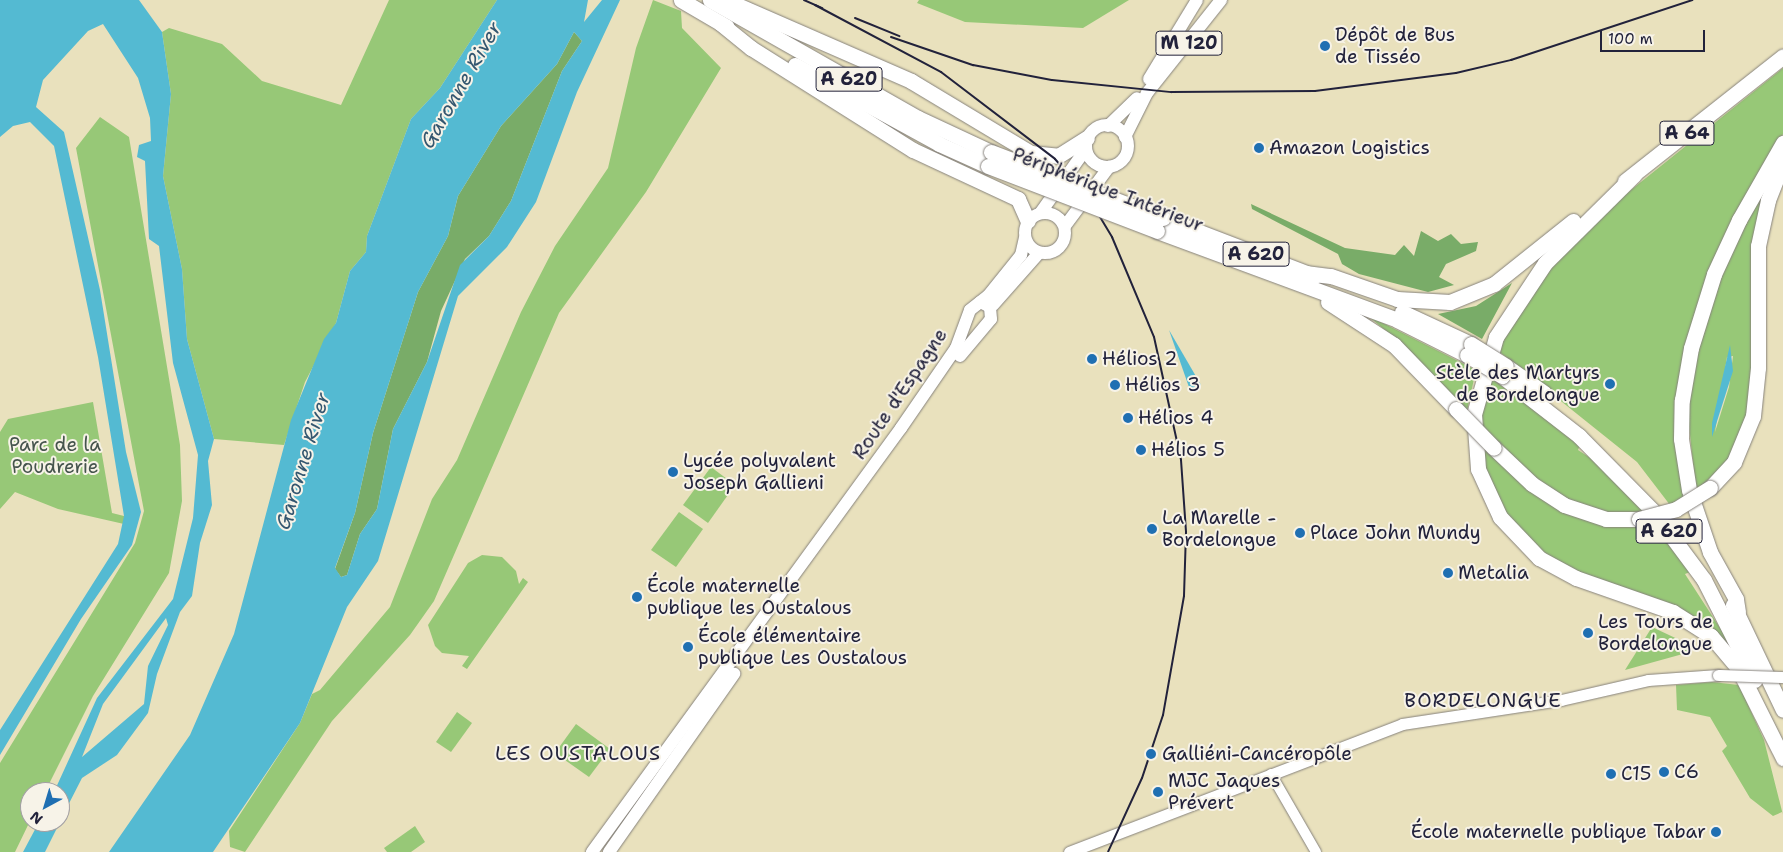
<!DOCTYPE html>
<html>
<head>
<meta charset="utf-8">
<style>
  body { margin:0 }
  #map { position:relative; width:1783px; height:852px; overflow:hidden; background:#e9e1bd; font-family:"Shantell Sans",sans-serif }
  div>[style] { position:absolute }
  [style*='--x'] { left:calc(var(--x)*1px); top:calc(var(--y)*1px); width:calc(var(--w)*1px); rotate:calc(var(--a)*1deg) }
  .green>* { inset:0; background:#97c877 }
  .forest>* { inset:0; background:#79ac68 }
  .water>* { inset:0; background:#54bad2 }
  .roads { filter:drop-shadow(0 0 1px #86827c) drop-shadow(0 0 1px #86827c) }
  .tertiary>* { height:10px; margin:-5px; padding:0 5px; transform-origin:5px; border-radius:5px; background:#fff }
  .secondary>* { height:11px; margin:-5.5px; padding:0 5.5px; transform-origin:5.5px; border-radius:5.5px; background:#fff }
  .primary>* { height:12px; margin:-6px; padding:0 6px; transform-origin:6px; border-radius:6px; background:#fff }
  .primary>.ring { margin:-6px; padding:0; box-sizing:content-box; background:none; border:12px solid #fff; border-radius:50% }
  .motorway>* { height:15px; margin:-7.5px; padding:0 7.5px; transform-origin:7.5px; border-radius:7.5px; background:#fff }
  .rail>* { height:2px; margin:-1px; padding:0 1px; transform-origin:1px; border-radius:1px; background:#22223b }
  .bridges { filter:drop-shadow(0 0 1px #86827c) drop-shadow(0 0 1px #86827c) }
  .secondary-bridge>* { height:11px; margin:-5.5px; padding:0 5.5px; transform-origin:5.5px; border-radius:5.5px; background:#fff }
  .motorway-bridge>* { height:15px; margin:-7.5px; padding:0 7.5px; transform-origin:7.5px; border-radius:7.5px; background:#fff }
  .dots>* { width:14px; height:14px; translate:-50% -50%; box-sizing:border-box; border:2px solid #f7f3e8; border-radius:50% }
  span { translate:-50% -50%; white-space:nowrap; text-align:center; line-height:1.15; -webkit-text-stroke:4px #f7f3e8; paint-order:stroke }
  .shield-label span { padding:1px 4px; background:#f7f3e8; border:1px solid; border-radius:4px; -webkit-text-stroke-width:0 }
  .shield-label { font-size:18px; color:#22223b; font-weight:700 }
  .poi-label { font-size:19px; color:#22223b }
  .left { translate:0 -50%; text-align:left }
  .right { translate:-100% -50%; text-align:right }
  .street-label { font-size:19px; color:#22223b }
  .park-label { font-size:19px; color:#45544d }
  .water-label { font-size:20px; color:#345770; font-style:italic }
  .neighbourhood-label { font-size:20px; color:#22223b; letter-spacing:1px }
  .north { position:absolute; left:20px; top:782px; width:50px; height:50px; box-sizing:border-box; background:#f7f3e8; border:1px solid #a29fa3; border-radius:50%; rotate:219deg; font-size:14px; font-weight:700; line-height:20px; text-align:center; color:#22223b }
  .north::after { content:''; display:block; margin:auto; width:18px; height:22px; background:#1f6fb2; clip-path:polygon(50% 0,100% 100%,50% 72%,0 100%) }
  .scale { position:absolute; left:1600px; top:30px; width:105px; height:22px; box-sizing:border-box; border:2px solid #22223b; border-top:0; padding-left:6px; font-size:15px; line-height:18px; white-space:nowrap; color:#22223b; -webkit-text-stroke:4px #f7f3e8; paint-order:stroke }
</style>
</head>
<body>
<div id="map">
  <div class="green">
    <i style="clip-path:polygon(389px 0,497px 0,440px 88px,411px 119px,367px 236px,366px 252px,350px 271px,336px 323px,305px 382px,284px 445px,214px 439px,187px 339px,182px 269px,163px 176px,171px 94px,162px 32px,169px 28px,222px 44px,262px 81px,341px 105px)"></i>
    <i style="clip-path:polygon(653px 0,681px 11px,682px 28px,721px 68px,646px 192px,559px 313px,434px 601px,410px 635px,332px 721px,245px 852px,230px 847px,229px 831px,300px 723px,312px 694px,320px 690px,390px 607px,432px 499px,457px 460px,521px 312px,555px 246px,608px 168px,636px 48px)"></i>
    <i style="clip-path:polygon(919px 0,1129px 0,1083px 28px,965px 22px,917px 3px)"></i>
    <i style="clip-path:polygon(1783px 68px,1783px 134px,1689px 335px,1685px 498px,1670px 505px,1637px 462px,1497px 350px,1559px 256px,1611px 206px)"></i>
    <i style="clip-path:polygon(100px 117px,129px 137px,180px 445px,182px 501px,169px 573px,93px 696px,45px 792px,30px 792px,30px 821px,15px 852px,0 852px,0 763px,135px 543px,144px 511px,76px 148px)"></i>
    <i style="clip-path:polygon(evenodd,1767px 181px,1750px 405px,1729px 460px,1696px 492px,1688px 416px,1696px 358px,1723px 272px,1767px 181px,1733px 356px,1729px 387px,1715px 432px,1727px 357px,1733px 356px)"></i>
    <i style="clip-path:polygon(1367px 315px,1476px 370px,1467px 411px,1392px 336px)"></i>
    <i style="clip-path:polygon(1490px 377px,1580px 445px,1578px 450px,1598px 463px,1643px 511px,1623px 515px,1581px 507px,1538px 482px,1479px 423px)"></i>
    <i style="clip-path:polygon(93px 402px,112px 513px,124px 516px,124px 524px,58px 509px,15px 492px,0 509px,0 432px,8px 419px)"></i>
    <i style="clip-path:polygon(1483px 445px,1564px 512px,1610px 526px,1653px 523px,1690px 572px,1685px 574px,1731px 645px,1545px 556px,1502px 509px,1482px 461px)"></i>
    <i style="clip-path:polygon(711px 467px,735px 485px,708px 523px,683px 505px)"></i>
    <i style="clip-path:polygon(679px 512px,703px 529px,676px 567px,651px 550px)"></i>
    <i style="clip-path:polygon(482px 555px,502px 557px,516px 571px,519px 584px,523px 578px,528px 582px,467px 669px,462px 666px,469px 656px,442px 653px,435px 646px,428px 625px,468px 563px)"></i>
    <i style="clip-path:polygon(1652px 627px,1686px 643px,1690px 652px,1625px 670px)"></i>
    <i style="clip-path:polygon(1712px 682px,1739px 685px,1764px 740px,1783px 815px,1782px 812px,1773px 816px,1750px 798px,1722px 751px,1727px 746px,1710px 717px,1677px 710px,1676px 685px)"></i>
    <i style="clip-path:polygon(457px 712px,472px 723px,451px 752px,436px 742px)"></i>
    <i style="clip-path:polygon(576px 724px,610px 749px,589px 777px,555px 753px)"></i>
    <i style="clip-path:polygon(415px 826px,425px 842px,411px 852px,387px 852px,384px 848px)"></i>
  </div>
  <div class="forest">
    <i style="clip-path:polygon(574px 32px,582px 41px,562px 71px,511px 201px,489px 236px,465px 259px,441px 311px,427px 362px,393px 429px,377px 509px,360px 534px,347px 575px,341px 577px,335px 569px,355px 513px,373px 433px,418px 292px,448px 236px,458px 196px,501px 126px,557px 64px)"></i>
    <i style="clip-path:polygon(1251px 204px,1345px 248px,1395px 255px,1404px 245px,1414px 256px,1421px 231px,1438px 241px,1451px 234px,1461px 244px,1478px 242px,1476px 251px,1446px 264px,1439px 277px,1454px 285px,1428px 292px,1359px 274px,1342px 264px,1338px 254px,1252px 209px)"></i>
    <i style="clip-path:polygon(1512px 283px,1482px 339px,1438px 314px,1476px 306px)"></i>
  </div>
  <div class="water">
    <i style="clip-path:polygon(evenodd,0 0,139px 0,162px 32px,171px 94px,163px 176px,182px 269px,187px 339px,214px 439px,208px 461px,212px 505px,200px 543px,192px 596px,180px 612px,157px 674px,148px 713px,117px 755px,82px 778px,60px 821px,60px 792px,54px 792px,97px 698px,173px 599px,193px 518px,198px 455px,173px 363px,159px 246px,149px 239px,145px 161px,137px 157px,139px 145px,151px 141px,150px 118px,138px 78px,103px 24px,88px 31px,43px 80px,36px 107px,64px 132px,100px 290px,126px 452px,141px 512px,132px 545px,81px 619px,0 755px,0 730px,118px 544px,124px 516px,98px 357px,54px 146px,30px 122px,13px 126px,0 137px,0 0,166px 618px,168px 625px,148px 666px,144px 704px,82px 757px,103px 704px,166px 618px)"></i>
    <i style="clip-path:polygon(evenodd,497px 0,588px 0,584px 22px,602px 0,620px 0,577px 92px,536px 202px,507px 247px,458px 296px,378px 561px,347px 607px,300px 723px,213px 852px,109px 852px,190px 735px,234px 634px,291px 420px,324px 339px,336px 323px,350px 271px,366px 252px,367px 236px,411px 119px,440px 88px,497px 0,574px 32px,582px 41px,562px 71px,511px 201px,489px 236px,460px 265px,427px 362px,393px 429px,377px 509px,360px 534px,347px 575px,341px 577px,335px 568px,355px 513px,373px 433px,418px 292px,448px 236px,458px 196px,501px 126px,557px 64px,574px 32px)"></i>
    <i style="clip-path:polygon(1169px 330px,1201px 385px,1197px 392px,1190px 390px)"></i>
    <i style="clip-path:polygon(1730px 345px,1733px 371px,1712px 437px,1712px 423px)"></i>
    <i style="clip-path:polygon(39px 822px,60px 822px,45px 852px,23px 852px)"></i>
  </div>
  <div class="roads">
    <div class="tertiary">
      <i style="--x:1271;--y:774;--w:90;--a:60"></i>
    </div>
    <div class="secondary">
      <i style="--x:1069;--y:852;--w:357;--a:-21"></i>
      <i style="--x:1402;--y:724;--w:161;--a:-8.6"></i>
      <i style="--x:1561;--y:700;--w:89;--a:-12.9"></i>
      <i style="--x:1648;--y:680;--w:70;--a:-4.1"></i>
    </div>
    <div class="primary">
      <i style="--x:1149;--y:79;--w:92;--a:-58.7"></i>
      <i class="ring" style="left:1086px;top:125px;width:30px;height:30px"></i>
      <i style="--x:1108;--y:126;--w:40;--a:-44"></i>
      <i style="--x:1125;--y:137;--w:49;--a:-63.4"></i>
      <i style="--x:1147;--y:93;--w:119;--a:-51.5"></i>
      <i style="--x:1041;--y:212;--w:77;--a:-54.5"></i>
      <i class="ring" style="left:1025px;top:213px;width:28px;height:28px"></i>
      <i style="--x:1065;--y:226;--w:74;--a:-53.3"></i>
      <i style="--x:993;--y:305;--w:69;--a:-48.5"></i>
      <i style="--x:960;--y:356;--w:48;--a:-50"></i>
      <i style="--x:991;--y:319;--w:12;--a:-95"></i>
      <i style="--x:990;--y:307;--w:11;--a:-153"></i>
      <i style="--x:592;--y:852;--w:525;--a:-53.92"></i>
      <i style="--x:901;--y:428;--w:97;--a:-55.5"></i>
      <i style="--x:956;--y:348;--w:40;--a:-69.8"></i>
      <i style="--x:970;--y:310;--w:23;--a:-38"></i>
      <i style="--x:988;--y:296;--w:53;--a:-51.2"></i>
      <i style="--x:1021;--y:255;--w:17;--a:-77"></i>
      <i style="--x:609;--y:852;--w:218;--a:-54.9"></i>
    </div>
    <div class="motorway">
      <i style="--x:681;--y:0;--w:53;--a:30.4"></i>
      <i style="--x:710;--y:0;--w:239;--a:29.6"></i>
      <i style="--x:918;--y:118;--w:81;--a:25"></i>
      <i style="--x:726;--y:0;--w:202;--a:23.6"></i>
      <i style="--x:911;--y:81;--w:140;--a:31"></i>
      <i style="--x:1031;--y:153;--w:27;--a:6"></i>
      <i style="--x:1058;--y:156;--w:34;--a:-32"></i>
      <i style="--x:720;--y:23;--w:40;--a:39"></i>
      <i style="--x:751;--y:48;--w:191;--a:32.2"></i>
      <i style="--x:913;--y:150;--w:116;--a:25"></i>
      <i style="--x:1018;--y:199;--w:24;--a:66"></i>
      <i style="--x:795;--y:65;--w:164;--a:28.7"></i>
      <i style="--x:939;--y:144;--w:54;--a:24.2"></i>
      <i style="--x:1634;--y:175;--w:125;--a:135.3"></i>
      <i style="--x:1545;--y:263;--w:89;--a:123.5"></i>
      <i style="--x:1496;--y:337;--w:80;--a:105.9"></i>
      <i style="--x:1474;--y:414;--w:55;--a:85.8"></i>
      <i style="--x:1478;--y:469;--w:53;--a:65.4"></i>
      <i style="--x:1500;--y:517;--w:57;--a:46.4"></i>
      <i style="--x:1539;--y:558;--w:42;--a:28.4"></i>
      <i style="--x:1576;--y:578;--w:103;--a:19.3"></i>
      <i style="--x:1673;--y:612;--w:45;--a:32.3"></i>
      <i style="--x:1711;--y:636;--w:42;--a:49.8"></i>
      <i style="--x:1738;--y:668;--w:101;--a:63.4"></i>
      <i style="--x:1625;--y:181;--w:201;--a:-38.3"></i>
      <i style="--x:1163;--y:218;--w:162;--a:21"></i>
      <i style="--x:1157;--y:231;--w:256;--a:20.3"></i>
      <i style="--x:1397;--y:320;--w:78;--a:26.6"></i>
      <i style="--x:1305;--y:273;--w:26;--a:7"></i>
      <i style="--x:1331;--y:276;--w:70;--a:19.2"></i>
      <i style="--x:1397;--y:299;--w:53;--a:3.2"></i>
      <i style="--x:1450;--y:302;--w:48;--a:-22.2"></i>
      <i style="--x:1494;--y:284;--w:101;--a:-38.6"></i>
      <i style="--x:1328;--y:302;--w:79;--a:33.1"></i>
      <i style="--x:1394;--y:345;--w:89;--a:45.9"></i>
      <i style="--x:1402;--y:312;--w:76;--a:24.9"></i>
      <i style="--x:1506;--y:366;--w:47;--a:35.4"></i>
      <i style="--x:1502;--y:376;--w:98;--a:37.9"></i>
      <i style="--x:1579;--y:436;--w:104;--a:45.4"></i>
      <i style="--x:1652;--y:510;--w:87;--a:53.4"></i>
      <i style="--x:1704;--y:580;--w:112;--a:63"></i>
      <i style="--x:1494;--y:448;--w:52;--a:43.5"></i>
      <i style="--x:1532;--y:484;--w:38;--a:33"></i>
      <i style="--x:1564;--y:505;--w:44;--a:18.4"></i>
      <i style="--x:1606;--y:519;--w:33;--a:0"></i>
      <i style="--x:1710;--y:488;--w:35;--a:-47"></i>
      <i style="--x:1734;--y:462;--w:50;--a:-67.6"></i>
      <i style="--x:1753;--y:416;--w:48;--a:-84.1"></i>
      <i style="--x:1758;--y:368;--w:122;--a:-90"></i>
      <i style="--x:1758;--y:246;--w:47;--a:-77.7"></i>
      <i style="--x:1768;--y:200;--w:41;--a:-68.5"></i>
      <i style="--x:1733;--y:605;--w:116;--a:64.5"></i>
      <i style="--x:1738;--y:612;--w:13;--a:-99"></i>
      <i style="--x:1736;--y:599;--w:54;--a:-119"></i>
      <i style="--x:1710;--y:552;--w:65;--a:-108.7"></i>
      <i style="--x:1689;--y:490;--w:52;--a:-98.9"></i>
      <i style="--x:1681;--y:439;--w:39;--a:-89"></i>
      <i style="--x:1682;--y:400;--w:53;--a:-80.2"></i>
      <i style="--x:1691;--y:348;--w:77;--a:-72.7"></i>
      <i style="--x:1714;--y:274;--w:60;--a:-65.2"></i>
      <i style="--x:1739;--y:220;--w:89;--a:-60.3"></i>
    </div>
  </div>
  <div class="rail">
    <i style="--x:804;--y:0;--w:20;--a:24"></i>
    <i style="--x:815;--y:5;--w:143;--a:28"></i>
    <i style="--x:941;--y:72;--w:143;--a:37.3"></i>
    <i style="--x:1055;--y:159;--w:50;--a:49"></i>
    <i style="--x:1088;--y:197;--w:47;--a:59"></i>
    <i style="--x:1112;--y:237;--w:108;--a:67.2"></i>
    <i style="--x:1154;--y:337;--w:126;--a:77.6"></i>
    <i style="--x:1181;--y:460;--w:72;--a:86"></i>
    <i style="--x:1186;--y:532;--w:64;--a:91.8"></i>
    <i style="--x:1184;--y:596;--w:121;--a:100"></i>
    <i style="--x:1163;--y:715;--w:66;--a:108.4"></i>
    <i style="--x:1142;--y:778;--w:81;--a:114.7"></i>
    <i style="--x:855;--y:18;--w:48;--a:22.2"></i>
    <i style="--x:891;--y:37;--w:87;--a:18.9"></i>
    <i style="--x:973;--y:65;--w:80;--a:10.8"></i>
    <i style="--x:1052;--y:80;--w:120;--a:5.8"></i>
    <i style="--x:1171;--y:92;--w:144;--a:-0.4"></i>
    <i style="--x:1315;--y:91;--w:142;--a:-7.3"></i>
    <i style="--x:1456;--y:73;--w:57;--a:-13.3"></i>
    <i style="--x:1511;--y:60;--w:191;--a:-18.3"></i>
  </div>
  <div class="bridges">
    <div class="secondary-bridge">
      <i style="--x:1718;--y:675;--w:65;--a:1.8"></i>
    </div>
    <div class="motorway-bridge">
      <i style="--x:991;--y:152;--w:184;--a:21"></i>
      <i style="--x:988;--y:166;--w:181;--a:21"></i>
      <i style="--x:1471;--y:344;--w:41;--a:32.2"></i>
      <i style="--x:1467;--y:355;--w:41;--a:31"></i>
      <i style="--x:1456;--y:409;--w:54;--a:45.7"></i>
      <i style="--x:1639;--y:519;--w:38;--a:-15"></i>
      <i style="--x:1676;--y:509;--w:40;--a:-32"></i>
    </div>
  </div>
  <div class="dots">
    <i style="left:1325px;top:46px;background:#1f6fb2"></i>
    <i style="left:1259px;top:148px;background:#1f6fb2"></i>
    <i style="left:1092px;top:359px;background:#1f6fb2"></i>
    <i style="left:1610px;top:384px;background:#1f6fb2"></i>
    <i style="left:1115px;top:385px;background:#1f6fb2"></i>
    <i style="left:1128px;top:418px;background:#1f6fb2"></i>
    <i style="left:1141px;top:450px;background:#1f6fb2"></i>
    <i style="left:673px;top:472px;background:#1f6fb2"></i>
    <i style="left:1152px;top:529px;background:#1f6fb2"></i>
    <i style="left:1300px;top:533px;background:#1f6fb2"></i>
    <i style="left:1448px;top:573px;background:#1f6fb2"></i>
    <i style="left:637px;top:597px;background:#1f6fb2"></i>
    <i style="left:1588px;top:633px;background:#1f6fb2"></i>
    <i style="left:688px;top:647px;background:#1f6fb2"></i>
    <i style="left:1151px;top:754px;background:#1f6fb2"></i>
    <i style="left:1664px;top:772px;background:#1f6fb2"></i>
    <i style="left:1611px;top:774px;background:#1f6fb2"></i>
    <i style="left:1158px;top:792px;background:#1f6fb2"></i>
    <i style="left:1716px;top:832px;background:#1f6fb2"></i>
  </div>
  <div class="shield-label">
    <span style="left:1189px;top:43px">M 120</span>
    <span style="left:849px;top:79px">A 620</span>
    <span style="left:1687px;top:133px">A 64</span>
    <span style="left:1256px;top:254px">A 620</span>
    <span style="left:1669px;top:531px">A 620</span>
  </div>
  <div class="poi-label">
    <span class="left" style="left:1335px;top:46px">Dépôt de Bus<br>de Tisséo</span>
    <span class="left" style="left:1269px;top:148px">Amazon Logistics</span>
    <span class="left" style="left:1102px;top:359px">Hélios 2</span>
    <span class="right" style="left:1600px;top:384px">Stèle des Martyrs<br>de Bordelongue</span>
    <span class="left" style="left:1125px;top:385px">Hélios 3</span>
    <span class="left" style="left:1138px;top:418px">Hélios 4</span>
    <span class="left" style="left:1151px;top:450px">Hélios 5</span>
    <span class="left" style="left:683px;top:472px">Lycée polyvalent<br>Joseph Gallieni</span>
    <span class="left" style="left:1162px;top:529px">La Marelle -<br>Bordelongue</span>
    <span class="left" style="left:1310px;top:533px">Place John Mundy</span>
    <span class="left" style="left:1458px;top:573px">Metalia</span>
    <span class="left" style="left:647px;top:597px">École maternelle<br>publique les Oustalous</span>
    <span class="left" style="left:1598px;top:633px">Les Tours de<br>Bordelongue</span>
    <span class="left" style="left:698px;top:647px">École élémentaire<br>publique Les Oustalous</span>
    <span class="left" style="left:1162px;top:754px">Galliéni-Cancéropôle</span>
    <span class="left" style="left:1674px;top:772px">C6</span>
    <span class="left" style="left:1621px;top:774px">C15</span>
    <span class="left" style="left:1168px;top:792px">MJC Jaques<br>Prévert</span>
    <span class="right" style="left:1706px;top:832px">École maternelle publique Tabar</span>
  </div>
  <div class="street-label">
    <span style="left:1108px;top:190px;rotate:21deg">Périphérique Intérieur</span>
    <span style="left:900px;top:394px;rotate:-56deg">Route d'Espagne</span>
  </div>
  <div class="park-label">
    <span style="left:55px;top:456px">Parc de la<br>Poudrerie</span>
  </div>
  <div class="water-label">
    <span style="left:461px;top:85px;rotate:-60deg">Garonne River</span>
    <span style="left:303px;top:461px;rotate:-73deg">Garonne River</span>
  </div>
  <div class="neighbourhood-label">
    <span style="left:1483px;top:700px">BORDELONGUE</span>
    <span style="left:578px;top:753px">LES OUSTALOUS</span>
  </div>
  <div class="north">N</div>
  <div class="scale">100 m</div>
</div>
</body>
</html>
